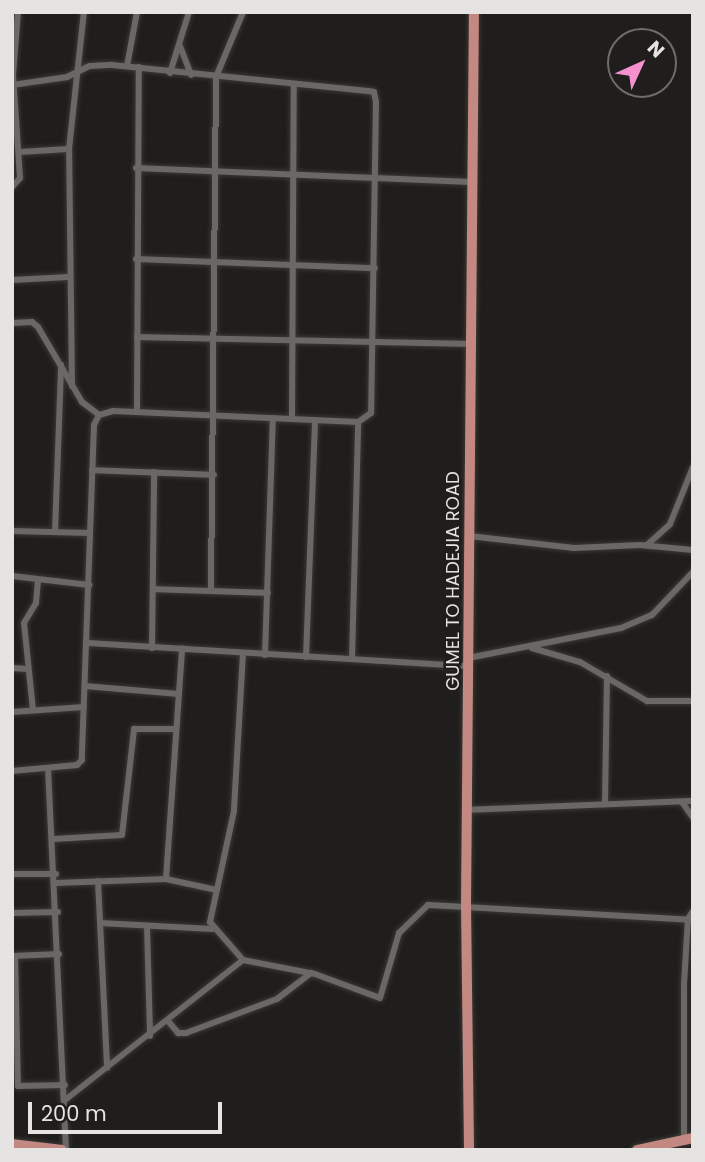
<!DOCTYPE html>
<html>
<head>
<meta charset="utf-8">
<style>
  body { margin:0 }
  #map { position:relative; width:705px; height:1162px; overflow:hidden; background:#201e1c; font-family:Poppins,sans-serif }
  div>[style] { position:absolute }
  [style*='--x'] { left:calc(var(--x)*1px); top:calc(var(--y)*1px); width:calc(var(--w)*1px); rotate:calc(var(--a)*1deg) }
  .roads { filter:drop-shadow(0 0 2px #393836) drop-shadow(0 0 2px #393836) }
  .minor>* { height:6px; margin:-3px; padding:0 3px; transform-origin:3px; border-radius:3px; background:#6a6765 }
  .primary>* { height:10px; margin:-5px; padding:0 5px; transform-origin:5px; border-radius:5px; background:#c38882 }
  span { translate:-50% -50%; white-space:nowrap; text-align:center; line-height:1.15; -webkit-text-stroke:5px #201e1c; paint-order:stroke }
  .street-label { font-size:18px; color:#e5e4e2 }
  .frame { position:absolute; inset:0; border:14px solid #e5e4e2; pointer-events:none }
  .north { position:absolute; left:607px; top:28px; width:70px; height:70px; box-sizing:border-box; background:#201e1c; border:2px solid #6f6d6b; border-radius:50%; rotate:45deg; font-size:19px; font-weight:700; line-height:28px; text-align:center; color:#e5e4e2 }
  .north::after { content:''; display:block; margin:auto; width:24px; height:32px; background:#f790ce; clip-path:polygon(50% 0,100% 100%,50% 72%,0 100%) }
  .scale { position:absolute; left:28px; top:1102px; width:194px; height:32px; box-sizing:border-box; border:4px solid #e5e4e2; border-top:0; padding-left:9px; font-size:21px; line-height:24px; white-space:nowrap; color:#e5e4e2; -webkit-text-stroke:5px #201e1c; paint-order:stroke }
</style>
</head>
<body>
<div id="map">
  <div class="roads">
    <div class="minor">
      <i style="--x:180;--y:46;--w:31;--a:69"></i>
      <i style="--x:127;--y:66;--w:55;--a:-79.5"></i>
      <i style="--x:170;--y:73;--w:64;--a:-72.7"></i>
      <i style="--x:12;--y:85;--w:56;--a:-8.3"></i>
      <i style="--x:67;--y:77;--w:25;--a:-26"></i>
      <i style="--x:90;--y:66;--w:22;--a:-3"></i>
      <i style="--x:112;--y:65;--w:257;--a:5.8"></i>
      <i style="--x:368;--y:91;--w:6;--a:9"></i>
      <i style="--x:374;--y:92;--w:10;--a:79"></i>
      <i style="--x:376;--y:102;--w:311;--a:90.9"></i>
      <i style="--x:371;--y:413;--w:16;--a:145"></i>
      <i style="--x:358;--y:422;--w:245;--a:-177.4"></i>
      <i style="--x:113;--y:411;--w:15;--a:164"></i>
      <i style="--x:99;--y:415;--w:11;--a:117"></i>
      <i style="--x:94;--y:425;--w:335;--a:92.1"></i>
      <i style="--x:82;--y:760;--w:7;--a:135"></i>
      <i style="--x:77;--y:765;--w:65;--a:174.7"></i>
      <i style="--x:19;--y:152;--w:50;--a:-3.4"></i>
      <i style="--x:136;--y:168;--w:335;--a:2.4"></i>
      <i style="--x:12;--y:187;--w:12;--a:-48"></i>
      <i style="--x:20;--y:178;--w:103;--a:-93.9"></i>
      <i style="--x:13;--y:75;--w:63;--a:-85.5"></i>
      <i style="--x:136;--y:259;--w:239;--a:2.2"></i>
      <i style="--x:12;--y:280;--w:56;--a:-3.1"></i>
      <i style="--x:12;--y:323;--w:20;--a:-3"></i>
      <i style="--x:32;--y:322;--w:8;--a:40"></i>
      <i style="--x:38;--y:327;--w:87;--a:59.6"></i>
      <i style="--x:82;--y:402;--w:21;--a:37"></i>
      <i style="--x:137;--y:337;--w:333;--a:1.2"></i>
      <i style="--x:72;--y:386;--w:237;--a:-90.7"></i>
      <i style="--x:69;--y:149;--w:138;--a:-83.8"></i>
      <i style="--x:137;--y:412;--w:345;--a:-89.7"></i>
      <i style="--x:292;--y:419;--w:333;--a:-89.7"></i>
      <i style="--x:92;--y:470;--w:122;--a:2.3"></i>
      <i style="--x:12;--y:531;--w:78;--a:1.5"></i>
      <i style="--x:55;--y:532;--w:167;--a:-87.9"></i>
      <i style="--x:469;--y:536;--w:106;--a:6.5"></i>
      <i style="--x:574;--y:548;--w:66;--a:-2.6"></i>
      <i style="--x:640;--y:545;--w:53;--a:5.4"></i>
      <i style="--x:647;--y:545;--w:31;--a:-42"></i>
      <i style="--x:670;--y:524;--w:61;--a:-68"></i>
      <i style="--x:12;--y:576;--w:78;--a:6.7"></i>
      <i style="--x:153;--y:589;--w:115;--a:2"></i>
      <i style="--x:211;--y:590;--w:513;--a:-89.44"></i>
      <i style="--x:216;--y:77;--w:70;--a:-67.4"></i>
      <i style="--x:88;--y:643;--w:381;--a:3.5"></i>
      <i style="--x:152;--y:648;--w:176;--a:-89.3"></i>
      <i style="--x:532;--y:648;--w:50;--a:16.3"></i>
      <i style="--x:580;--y:662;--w:78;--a:30.2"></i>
      <i style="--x:647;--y:701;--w:46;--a:0"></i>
      <i style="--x:243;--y:653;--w:158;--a:93.3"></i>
      <i style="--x:234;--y:811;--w:114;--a:102.2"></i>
      <i style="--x:210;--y:922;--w:50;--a:49"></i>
      <i style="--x:243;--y:960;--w:73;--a:11"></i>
      <i style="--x:315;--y:974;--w:69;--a:20.3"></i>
      <i style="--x:380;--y:998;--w:68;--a:-73.7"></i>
      <i style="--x:399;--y:933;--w:40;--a:-44"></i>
      <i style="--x:428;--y:905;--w:265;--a:3.2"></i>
      <i style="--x:265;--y:655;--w:237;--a:-88.1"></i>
      <i style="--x:306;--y:657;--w:237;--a:-87.8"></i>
      <i style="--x:468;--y:658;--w:156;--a:-11.1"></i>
      <i style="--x:621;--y:628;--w:34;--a:-23"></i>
      <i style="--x:652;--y:615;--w:59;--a:-46.4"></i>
      <i style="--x:352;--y:659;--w:237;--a:-88.5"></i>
      <i style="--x:12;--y:668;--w:16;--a:4"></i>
      <i style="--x:85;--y:686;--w:94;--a:4.9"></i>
      <i style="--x:33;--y:710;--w:87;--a:-95.9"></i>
      <i style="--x:24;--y:623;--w:23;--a:-59"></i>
      <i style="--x:36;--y:603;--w:22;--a:-85"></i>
      <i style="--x:12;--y:712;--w:72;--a:-4"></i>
      <i style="--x:48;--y:768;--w:382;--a:87.3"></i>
      <i style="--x:682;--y:802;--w:19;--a:55"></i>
      <i style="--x:605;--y:804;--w:128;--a:-89.1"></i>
      <i style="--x:467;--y:810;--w:226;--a:-2.3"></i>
      <i style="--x:54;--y:839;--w:68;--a:-3.4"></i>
      <i style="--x:122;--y:835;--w:107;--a:-83.5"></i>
      <i style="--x:134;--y:729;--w:42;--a:0"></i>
      <i style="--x:12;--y:874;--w:44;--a:0"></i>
      <i style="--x:166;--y:879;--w:231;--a:-86"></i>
      <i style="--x:98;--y:881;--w:187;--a:87.2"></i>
      <i style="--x:56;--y:883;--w:110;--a:-2.1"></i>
      <i style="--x:166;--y:879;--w:52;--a:12.2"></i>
      <i style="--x:12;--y:913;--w:46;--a:-1.2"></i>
      <i style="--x:100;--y:923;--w:113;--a:3"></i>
      <i style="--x:147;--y:926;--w:110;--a:88.4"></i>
      <i style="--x:12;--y:956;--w:47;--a:-2.4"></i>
      <i style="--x:15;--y:956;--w:130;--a:88.7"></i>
      <i style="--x:18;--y:1086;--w:47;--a:-1.2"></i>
      <i style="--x:168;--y:1021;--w:16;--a:50"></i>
      <i style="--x:178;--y:1033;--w:8;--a:0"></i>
      <i style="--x:186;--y:1033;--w:97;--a:-20.5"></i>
      <i style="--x:277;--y:999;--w:43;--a:-37.4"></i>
      <i style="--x:65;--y:1100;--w:226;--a:-38.2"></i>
      <i style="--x:684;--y:1140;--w:156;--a:-90"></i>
      <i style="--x:684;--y:984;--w:65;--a:-86.5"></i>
      <i style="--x:688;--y:919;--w:9;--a:-58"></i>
    </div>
    <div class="primary">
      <i style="--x:12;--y:1144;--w:50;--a:6.8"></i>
      <i style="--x:469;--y:1150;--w:246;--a:-90.7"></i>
      <i style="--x:466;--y:904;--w:892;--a:-89.49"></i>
      <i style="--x:637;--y:1150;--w:57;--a:-12.1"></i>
    </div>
  </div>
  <div class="street-label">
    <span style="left:453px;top:581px;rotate:-90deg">GUMEL TO HADEJIA ROAD</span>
  </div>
  <div class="frame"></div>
  <div class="north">N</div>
  <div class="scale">200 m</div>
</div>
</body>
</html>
